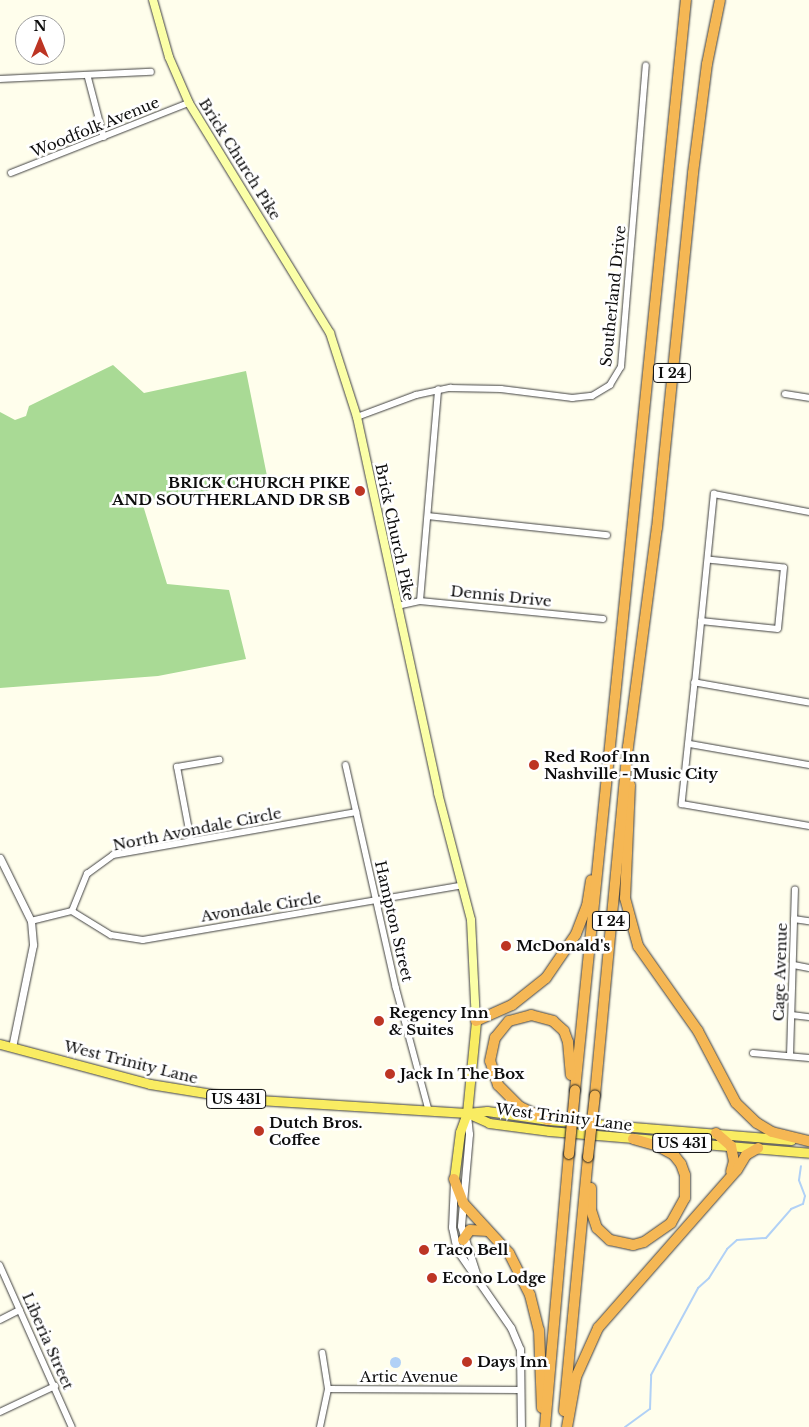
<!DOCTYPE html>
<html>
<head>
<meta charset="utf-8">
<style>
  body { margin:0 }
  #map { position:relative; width:809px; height:1427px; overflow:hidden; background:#fffeec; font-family:"Libre Baskerville",serif }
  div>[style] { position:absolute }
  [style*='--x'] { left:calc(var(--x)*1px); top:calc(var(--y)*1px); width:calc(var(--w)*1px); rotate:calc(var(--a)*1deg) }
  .forest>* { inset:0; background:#a9da95 }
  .water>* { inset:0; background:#b1d1f6 }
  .round { border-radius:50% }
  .stream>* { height:2px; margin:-1px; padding:0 1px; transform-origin:1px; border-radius:1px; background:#b1d1f6 }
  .roads { filter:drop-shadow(0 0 1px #404040) drop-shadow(0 0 1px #404040) }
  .minor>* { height:5.5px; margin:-2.75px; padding:0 2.75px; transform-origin:2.75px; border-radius:2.75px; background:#fff }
  .tertiary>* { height:7px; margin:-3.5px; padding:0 3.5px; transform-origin:3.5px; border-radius:3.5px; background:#fff }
  .secondary>* { height:8px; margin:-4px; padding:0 4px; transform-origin:4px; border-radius:4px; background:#fbffa7 }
  .primary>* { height:9px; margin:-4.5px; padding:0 4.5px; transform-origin:4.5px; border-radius:4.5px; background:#f9ec62 }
  .motorway>* { height:10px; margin:-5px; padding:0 5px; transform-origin:5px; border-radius:5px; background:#f5b754 }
  .bridges { filter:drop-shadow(0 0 1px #1e1e1e) drop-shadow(0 0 1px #1e1e1e) }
  .motorway-bridge>* { height:10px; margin:-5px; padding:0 5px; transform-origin:5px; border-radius:5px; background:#f5b754 }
  .dots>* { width:14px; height:14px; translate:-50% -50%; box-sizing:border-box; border:2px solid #fff; border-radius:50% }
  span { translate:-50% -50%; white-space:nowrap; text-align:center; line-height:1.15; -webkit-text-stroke:5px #fff; paint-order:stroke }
  .shield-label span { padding:1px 4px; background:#fff; border:1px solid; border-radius:4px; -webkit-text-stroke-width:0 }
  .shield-label { font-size:14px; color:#0d0d0d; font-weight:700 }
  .street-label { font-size:15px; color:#0d0d0d }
  .poi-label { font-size:15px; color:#0d0d0d; font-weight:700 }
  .right { translate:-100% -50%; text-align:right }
  .left { translate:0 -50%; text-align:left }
  .north { position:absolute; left:15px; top:15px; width:50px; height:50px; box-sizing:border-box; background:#fff; border:1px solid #9e9e9e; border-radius:50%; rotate:0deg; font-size:14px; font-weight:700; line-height:20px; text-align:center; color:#0d0d0d }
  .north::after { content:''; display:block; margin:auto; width:18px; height:22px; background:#bd3524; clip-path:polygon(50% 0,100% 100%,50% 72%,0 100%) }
</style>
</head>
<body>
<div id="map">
  <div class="forest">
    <i style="clip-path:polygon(113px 365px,144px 393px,246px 371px,268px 481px,142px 502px,167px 584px,229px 590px,246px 659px,158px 676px,0 688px,0 412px,15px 420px,26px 416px,29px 406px)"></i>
  </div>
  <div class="water">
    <i class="round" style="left:389.5px;top:1356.5px;width:11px;height:11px"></i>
  </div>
  <div class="stream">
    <i style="--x:625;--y:1427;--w:31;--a:-36"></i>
    <i style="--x:650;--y:1409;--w:34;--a:-88"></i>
    <i style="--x:651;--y:1375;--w:99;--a:-61.6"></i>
    <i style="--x:698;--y:1288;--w:15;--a:-42"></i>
    <i style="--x:709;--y:1278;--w:34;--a:-58"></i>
    <i style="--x:727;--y:1249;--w:13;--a:-42"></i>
    <i style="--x:737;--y:1240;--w:29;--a:-4"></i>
    <i style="--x:766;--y:1238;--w:38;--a:-49"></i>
    <i style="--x:791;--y:1209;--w:13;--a:-23"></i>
    <i style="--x:803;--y:1204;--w:8;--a:-76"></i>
    <i style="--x:805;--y:1196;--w:17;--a:-111"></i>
    <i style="--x:799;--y:1180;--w:14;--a:-82"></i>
  </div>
  <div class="roads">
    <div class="minor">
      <i style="--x:88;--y:76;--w:63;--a:75.3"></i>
      <i style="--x:0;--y:79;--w:151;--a:-2.7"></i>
      <i style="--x:11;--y:173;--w:191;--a:-21.5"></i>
      <i style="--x:785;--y:394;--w:24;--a:9"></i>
      <i style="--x:357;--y:417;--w:63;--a:-20.4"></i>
      <i style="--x:416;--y:395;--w:35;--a:-12"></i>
      <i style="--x:450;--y:388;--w:51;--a:1.1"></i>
      <i style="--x:501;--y:389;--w:72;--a:7.2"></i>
      <i style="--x:572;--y:398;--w:20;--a:-6"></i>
      <i style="--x:592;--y:396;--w:21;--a:-31"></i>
      <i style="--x:610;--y:385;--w:21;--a:-59"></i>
      <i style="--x:621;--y:367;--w:302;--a:-85.3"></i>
      <i style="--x:428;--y:516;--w:180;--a:6.1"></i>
      <i style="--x:420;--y:601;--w:212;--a:-85.1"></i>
      <i style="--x:397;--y:606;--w:24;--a:-12"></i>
      <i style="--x:420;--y:601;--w:184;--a:5.6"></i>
      <i style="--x:701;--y:621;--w:77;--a:5.9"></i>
      <i style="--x:778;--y:629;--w:61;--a:-84.4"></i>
      <i style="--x:784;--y:568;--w:76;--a:-174"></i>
      <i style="--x:695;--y:683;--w:190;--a:-84.3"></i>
      <i style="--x:714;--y:494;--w:97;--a:10.7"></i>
      <i style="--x:809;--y:703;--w:116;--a:-170"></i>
      <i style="--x:695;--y:683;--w:122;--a:96.1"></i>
      <i style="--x:682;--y:804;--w:129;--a:9.8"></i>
      <i style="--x:690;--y:744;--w:121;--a:10"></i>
      <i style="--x:346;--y:765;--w:228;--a:77.3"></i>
      <i style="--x:396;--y:987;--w:127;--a:75"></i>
      <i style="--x:191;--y:841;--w:75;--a:-100.7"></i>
      <i style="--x:177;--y:767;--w:43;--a:-9.5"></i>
      <i style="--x:72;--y:911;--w:46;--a:31.6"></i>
      <i style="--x:111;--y:935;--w:32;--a:9"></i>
      <i style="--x:143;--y:940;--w:322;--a:-9.7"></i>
      <i style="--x:72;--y:911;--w:40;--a:-68"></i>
      <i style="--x:87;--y:874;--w:32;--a:-36"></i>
      <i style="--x:113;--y:855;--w:247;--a:-10"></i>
      <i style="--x:794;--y:919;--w:15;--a:8"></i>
      <i style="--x:31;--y:921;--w:42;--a:-13.7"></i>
      <i style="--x:794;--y:965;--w:15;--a:11"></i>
      <i style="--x:792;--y:1015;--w:17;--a:7"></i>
      <i style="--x:753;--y:1053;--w:56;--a:5.1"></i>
      <i style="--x:790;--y:1056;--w:166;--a:-88.3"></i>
      <i style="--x:0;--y:1265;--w:177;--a:66"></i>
      <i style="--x:0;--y:1320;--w:22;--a:-27"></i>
      <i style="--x:328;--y:1389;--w:193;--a:0.3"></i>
      <i style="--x:0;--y:1412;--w:61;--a:-25.3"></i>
      <i style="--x:320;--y:1427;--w:39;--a:-78"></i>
      <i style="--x:328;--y:1389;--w:36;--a:-99"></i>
    </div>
    <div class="tertiary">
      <i style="--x:0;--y:858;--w:70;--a:63.8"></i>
      <i style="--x:31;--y:921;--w:24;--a:85"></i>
      <i style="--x:33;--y:945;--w:104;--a:101.6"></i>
      <i style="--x:467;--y:1115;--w:19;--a:84"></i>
      <i style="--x:469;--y:1134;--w:92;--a:95"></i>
      <i style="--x:461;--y:1226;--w:52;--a:72.3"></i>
      <i style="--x:454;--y:1182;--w:45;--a:92.5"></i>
      <i style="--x:452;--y:1227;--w:24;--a:78"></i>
      <i style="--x:457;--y:1250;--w:95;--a:55.3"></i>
      <i style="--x:511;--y:1328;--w:23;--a:67"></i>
      <i style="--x:520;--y:1349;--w:78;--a:89.3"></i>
    </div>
    <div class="secondary">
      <i style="--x:153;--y:0;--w:59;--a:74.3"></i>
      <i style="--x:169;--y:57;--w:50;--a:66.5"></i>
      <i style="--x:189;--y:103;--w:270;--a:58.5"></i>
      <i style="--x:330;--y:333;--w:88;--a:72.2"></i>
      <i style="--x:357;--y:417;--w:385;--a:77.8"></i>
      <i style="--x:438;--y:793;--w:131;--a:75.4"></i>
      <i style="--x:471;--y:920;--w:101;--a:87.2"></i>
    </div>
    <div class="primary">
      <i style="--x:0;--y:1044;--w:155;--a:14.9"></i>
      <i style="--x:150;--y:1084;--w:94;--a:9.2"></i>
      <i style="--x:243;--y:1099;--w:224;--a:3.6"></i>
      <i style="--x:467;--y:1113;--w:20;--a:-6"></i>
      <i style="--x:487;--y:1111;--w:62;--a:8.4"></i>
      <i style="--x:548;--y:1120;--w:244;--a:4.7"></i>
      <i style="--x:467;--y:1113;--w:24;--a:24"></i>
      <i style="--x:489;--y:1123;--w:61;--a:7.6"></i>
      <i style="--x:549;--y:1131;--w:261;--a:4.8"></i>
      <i style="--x:454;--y:1179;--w:47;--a:-82.7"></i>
      <i style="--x:460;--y:1132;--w:20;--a:-70"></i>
      <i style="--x:467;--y:1113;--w:92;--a:-84.4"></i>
    </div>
    <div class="motorway">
      <i style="--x:630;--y:785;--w:113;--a:92.5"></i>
      <i style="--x:625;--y:898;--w:50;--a:74.8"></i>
      <i style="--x:638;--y:946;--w:104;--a:54.8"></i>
      <i style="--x:698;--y:1031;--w:81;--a:62.2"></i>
      <i style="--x:736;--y:1103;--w:29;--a:44"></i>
      <i style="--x:757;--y:1123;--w:17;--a:31"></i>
      <i style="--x:772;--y:1132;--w:38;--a:14"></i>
      <i style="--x:476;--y:1021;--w:39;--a:-24"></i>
      <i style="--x:512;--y:1005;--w:43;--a:-38.5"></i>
      <i style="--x:546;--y:978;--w:53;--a:-55.7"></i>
      <i style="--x:576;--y:934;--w:30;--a:-69"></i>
      <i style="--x:587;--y:906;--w:26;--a:-81"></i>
      <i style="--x:575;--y:1090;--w:1096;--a:-84.19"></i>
      <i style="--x:595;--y:1095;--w:350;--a:-84.6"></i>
      <i style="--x:628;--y:747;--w:221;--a:-82.5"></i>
      <i style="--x:657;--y:528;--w:357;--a:-84.2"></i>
      <i style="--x:693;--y:173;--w:110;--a:-82.7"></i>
      <i style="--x:707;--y:64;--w:65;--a:-78.5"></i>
      <i style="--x:548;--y:1120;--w:31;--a:-155"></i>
      <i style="--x:520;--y:1107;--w:31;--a:-135"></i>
      <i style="--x:498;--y:1085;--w:25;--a:-108"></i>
      <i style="--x:490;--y:1061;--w:24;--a:-78"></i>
      <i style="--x:495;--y:1038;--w:22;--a:-51"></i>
      <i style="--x:509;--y:1021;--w:23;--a:-15"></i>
      <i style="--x:531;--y:1015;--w:23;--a:15"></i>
      <i style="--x:553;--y:1021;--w:15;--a:42"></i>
      <i style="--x:564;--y:1031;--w:12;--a:70"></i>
      <i style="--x:568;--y:1042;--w:33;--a:85"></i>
      <i style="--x:716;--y:1133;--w:20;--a:41"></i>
      <i style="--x:731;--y:1146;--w:15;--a:79"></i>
      <i style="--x:734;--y:1161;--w:11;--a:105"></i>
      <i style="--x:454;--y:1179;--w:26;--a:69"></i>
      <i style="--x:463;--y:1203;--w:68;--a:47.4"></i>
      <i style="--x:509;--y:1253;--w:47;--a:63.4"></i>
      <i style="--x:530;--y:1295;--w:36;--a:76"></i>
      <i style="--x:539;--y:1330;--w:78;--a:87.8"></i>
      <i style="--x:591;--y:1188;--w:22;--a:90"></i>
      <i style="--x:591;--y:1210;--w:19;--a:72"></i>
      <i style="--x:597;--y:1228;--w:18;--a:43"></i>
      <i style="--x:610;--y:1240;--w:24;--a:12"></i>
      <i style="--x:633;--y:1245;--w:11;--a:-15"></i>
      <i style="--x:644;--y:1242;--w:33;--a:-35"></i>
      <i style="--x:671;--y:1223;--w:29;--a:-61"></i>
      <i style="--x:685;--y:1198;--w:23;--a:-90"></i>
      <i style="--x:685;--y:1175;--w:12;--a:-110"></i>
      <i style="--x:681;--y:1164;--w:11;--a:-128"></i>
      <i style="--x:674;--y:1155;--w:18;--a:-151"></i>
      <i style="--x:658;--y:1146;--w:26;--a:-164"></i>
      <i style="--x:463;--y:1240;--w:12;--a:-55"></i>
      <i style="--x:470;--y:1230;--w:18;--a:3"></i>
      <i style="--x:564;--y:1411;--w:255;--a:-84.6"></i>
      <i style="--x:545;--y:1427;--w:274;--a:-85"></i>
      <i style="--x:567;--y:1427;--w:51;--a:-79.8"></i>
      <i style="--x:576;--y:1377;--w:54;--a:-65.8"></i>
      <i style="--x:598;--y:1328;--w:210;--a:-48.7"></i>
      <i style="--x:737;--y:1170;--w:17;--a:-59"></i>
      <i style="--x:746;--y:1155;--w:14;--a:-30"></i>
    </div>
  </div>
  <div class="bridges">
    <div class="motorway-bridge">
      <i style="--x:569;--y:1154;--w:64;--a:-84.6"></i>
      <i style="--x:588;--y:1157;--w:62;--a:-83.6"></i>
    </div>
  </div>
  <div class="dots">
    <i style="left:360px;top:491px;background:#bd3524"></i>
    <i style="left:534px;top:765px;background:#bd3524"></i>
    <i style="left:506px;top:946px;background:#bd3524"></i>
    <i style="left:379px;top:1021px;background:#bd3524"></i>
    <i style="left:390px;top:1074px;background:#bd3524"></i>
    <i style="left:259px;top:1131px;background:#bd3524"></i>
    <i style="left:424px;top:1250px;background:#bd3524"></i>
    <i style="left:432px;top:1278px;background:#bd3524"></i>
    <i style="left:467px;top:1362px;background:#bd3524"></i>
  </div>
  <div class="shield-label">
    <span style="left:672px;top:373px">I 24</span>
    <span style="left:611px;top:921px">I 24</span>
    <span style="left:236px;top:1099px">US 431</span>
    <span style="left:682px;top:1143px">US 431</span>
  </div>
  <div class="street-label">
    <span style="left:95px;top:127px;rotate:-22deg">Woodfolk Avenue</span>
    <span style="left:240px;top:159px;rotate:58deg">Brick Church Pike</span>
    <span style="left:613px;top:296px;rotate:-84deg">Southerland Drive</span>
    <span style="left:395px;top:532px;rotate:78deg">Brick Church Pike</span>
    <span style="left:501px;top:596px;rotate:6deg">Dennis Drive</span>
    <span style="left:197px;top:829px;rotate:-11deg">North Avondale Circle</span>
    <span style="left:261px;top:907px;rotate:-9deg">Avondale Circle</span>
    <span style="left:394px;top:921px;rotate:77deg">Hampton Street</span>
    <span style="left:780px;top:972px;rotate:-88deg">Cage Avenue</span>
    <span style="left:131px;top:1062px;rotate:14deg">West Trinity Lane</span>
    <span style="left:564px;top:1117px;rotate:7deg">West Trinity Lane</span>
    <span style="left:48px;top:1341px;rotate:66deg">Liberia Street</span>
    <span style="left:409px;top:1377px">Artic Avenue</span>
  </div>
  <div class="poi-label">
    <span class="right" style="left:350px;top:491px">BRICK CHURCH PIKE<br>AND SOUTHERLAND DR SB</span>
    <span class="left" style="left:544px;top:765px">Red Roof Inn<br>Nashville - Music City</span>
    <span class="left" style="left:516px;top:946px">McDonald's</span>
    <span class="left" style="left:389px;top:1021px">Regency Inn<br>&amp; Suites</span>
    <span class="left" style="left:400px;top:1074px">Jack In The Box</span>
    <span class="left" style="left:269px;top:1131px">Dutch Bros.<br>Coffee</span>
    <span class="left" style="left:434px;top:1250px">Taco Bell</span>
    <span class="left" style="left:442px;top:1278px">Econo Lodge</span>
    <span class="left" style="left:477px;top:1362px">Days Inn</span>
  </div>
  <div class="north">N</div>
</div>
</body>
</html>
